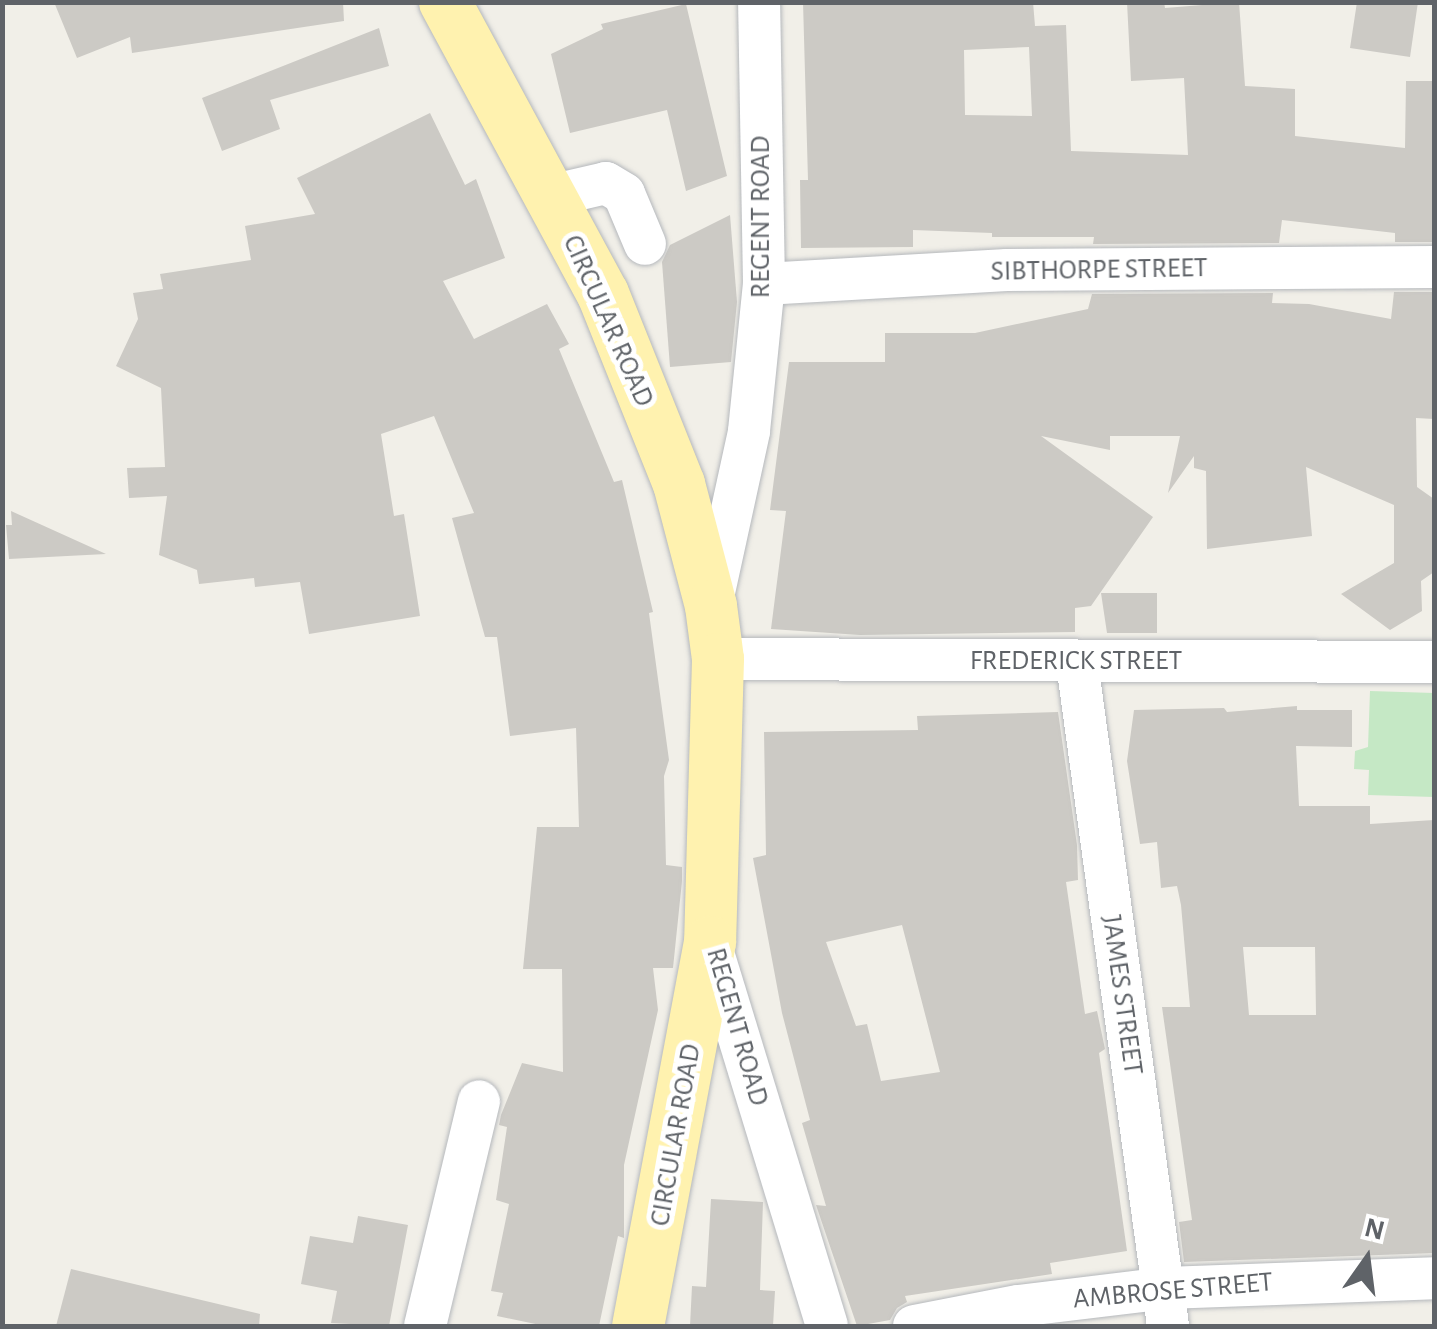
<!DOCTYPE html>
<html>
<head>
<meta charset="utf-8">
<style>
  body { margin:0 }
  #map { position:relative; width:1437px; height:1329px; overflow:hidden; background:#f1efe8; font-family:"Alegreya Sans",sans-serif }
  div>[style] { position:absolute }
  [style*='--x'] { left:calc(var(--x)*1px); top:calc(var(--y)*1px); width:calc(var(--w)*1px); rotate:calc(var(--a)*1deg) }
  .green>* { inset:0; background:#c5e8c5 }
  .building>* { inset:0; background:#cccac5 }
  .roads { filter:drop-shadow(0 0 2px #b5b8bc) drop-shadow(0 0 2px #b5b8bc) }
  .minor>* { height:42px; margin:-21px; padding:0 21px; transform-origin:21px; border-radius:21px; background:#fff }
  .major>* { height:52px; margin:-26px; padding:0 26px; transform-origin:26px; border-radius:26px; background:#fff2af }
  span { translate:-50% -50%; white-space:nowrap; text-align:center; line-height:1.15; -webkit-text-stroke:10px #fff; paint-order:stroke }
  .street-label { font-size:28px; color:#5f6368 }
  .frame { position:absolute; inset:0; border:5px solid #5f6368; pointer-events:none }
  .north { position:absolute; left:1317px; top:1209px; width:100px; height:100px; -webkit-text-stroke:8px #fff; paint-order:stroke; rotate:14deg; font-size:28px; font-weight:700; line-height:40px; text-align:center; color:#5f6368 }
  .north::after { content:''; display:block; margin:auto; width:35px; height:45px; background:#5f6368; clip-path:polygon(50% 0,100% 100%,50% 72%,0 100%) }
</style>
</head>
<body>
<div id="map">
  <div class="green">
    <i style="clip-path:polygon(1370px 691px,1434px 693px,1434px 797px,1368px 795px,1369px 770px,1354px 769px,1355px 751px,1368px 747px)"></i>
  </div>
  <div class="building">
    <i style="clip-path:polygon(54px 2px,343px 2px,344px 21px,132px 53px,130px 37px,77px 58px)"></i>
    <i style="clip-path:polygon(evenodd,803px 2px,1033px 2px,1035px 26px,1066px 25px,1071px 151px,1188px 155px,1184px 78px,1131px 81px,1127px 2px,1164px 2px,1165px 8px,1239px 2px,1245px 86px,1295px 89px,1295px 136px,1405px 148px,1406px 81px,1434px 81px,1434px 242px,1395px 242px,1395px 233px,1282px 220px,1279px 243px,1093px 244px,1094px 237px,992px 237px,992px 233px,913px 230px,913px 247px,801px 248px,800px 180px,808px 180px,803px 2px,1029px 47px,1032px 116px,965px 115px,964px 50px,1029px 47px)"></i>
    <i style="clip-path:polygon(1357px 2px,1418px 2px,1410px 57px,1350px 48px)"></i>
    <i style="clip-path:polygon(686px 4px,727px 176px,686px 191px,667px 110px,570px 133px,551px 54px,603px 29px,601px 24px)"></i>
    <i style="clip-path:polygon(379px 28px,389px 66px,270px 100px,280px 129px,222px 151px,202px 98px)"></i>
    <i style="clip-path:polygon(430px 113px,465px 185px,476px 179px,505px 258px,443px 281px,474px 339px,547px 304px,569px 344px,559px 349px,614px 482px,622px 480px,653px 612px,649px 613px,669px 760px,664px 776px,666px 865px,682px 867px,682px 881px,673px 968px,653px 968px,658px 1010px,624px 1165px,624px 1238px,618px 1236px,599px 1326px,545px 1326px,497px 1316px,503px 1293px,491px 1291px,509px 1204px,496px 1200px,507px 1127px,499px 1125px,501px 1115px,522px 1063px,563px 1072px,562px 969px,523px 969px,537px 827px,579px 827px,576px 728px,510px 736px,497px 637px,485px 637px,452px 518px,474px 513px,434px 416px,381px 434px,394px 516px,404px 514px,420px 616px,309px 634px,300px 582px,255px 587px,254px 578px,199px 584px,197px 570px,159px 555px,167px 496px,129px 498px,127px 468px,165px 467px,161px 388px,116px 366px,138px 319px,133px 293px,163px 289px,160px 274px,251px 260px,245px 226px,315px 214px,297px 178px)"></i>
    <i style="clip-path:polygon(730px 215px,737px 302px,731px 362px,670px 367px,662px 262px,670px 245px)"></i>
    <i style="clip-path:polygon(1394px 292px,1434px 292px,1434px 419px,1416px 418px,1417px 487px,1434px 499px,1434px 572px,1421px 581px,1422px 611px,1390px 630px,1341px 594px,1394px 563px,1394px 505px,1306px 467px,1312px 536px,1207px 549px,1206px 471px,1194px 468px,1194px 456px,1168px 493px,1180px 436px,1110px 436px,1110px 450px,1041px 436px,1153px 517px,1091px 606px,1075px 608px,1075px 632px,860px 635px,771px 629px,786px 511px,770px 510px,789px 362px,885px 362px,885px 333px,975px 333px,1088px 309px,1092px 294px,1273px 293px,1272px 303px,1309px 304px,1391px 319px)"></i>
    <i style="clip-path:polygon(11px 511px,106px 554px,9px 559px,6px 525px,12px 525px)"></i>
    <i style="clip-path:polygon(1101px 593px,1157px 593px,1157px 633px,1107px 633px)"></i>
    <i style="clip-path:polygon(evenodd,1297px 706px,1297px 710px,1352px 710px,1352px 747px,1296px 746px,1299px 806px,1370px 806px,1370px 824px,1434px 820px,1434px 1253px,1184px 1262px,1179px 1222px,1192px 1220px,1162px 1007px,1190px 1007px,1181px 905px,1177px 886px,1161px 888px,1157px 842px,1140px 844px,1127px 761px,1134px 710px,1224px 708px,1227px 712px,1297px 706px,1243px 947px,1315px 947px,1316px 1015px,1249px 1015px,1243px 947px)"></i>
    <i style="clip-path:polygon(evenodd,1058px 712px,1077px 845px,1078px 880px,1066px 882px,1085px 1014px,1097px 1011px,1105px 1049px,1099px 1053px,1127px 1251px,1050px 1263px,1052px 1274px,905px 1296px,907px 1302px,897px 1308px,890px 1320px,857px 1326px,816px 1205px,826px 1206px,802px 1123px,810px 1120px,782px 1013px,753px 858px,766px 855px,764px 732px,918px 730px,917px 716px,1058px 712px,902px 925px,940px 1072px,881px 1081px,867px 1024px,856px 1026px,826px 942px,902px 925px)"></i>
    <i style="clip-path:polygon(711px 1199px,763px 1202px,760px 1290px,775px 1291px,773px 1326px,690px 1326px,692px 1286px,706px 1287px)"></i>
    <i style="clip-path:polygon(358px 1216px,408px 1225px,389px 1326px,331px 1323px,337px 1291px,301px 1284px,310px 1236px,353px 1243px)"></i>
    <i style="clip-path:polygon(71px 1269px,260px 1314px,259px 1326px,56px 1326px)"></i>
  </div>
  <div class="roads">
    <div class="minor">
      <i style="--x:550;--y:196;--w:57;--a:-13.1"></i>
      <i style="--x:606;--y:183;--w:21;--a:31"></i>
      <i style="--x:624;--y:194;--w:54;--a:67.2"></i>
      <i style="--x:764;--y:284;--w:243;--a:-3.3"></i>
      <i style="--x:1007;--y:270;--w:427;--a:-0.4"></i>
      <i style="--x:711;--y:606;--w:179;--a:-77.7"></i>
      <i style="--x:749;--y:431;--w:148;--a:-84.2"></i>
      <i style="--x:764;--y:284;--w:282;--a:-91"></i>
      <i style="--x:718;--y:659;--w:716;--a:0.24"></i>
      <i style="--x:1077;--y:663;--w:669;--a:82.18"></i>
      <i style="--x:710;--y:943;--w:400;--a:73"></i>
      <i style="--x:425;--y:1326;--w:231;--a:-76.5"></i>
      <i style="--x:914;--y:1326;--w:106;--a:-10.9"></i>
      <i style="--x:1018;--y:1306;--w:149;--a:-6.9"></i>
      <i style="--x:1166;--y:1288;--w:268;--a:-2.1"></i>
    </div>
    <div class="major">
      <i style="--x:445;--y:2;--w:332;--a:61.6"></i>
      <i style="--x:603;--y:294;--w:205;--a:68.2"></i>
      <i style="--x:679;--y:484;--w:126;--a:75.3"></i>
      <i style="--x:711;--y:606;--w:53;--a:82.5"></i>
      <i style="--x:718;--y:659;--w:283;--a:91.6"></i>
      <i style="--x:710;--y:942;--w:391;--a:100.6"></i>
    </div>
  </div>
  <div class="street-label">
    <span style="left:761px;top:217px;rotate:-90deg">REGENT ROAD</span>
    <span style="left:1099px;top:270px;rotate:-1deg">SIBTHORPE STREET</span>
    <span style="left:608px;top:321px;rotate:66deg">CIRCULAR ROAD</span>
    <span style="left:1076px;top:661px">FREDERICK STREET</span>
    <span style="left:1122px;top:995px;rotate:82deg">JAMES STREET</span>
    <span style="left:737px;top:1027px;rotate:74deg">REGENT ROAD</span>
    <span style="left:676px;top:1135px;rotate:-80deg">CIRCULAR ROAD</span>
    <span style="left:1173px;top:1291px;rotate:-5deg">AMBROSE STREET</span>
  </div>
  <div class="frame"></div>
  <div class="north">N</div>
</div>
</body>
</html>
